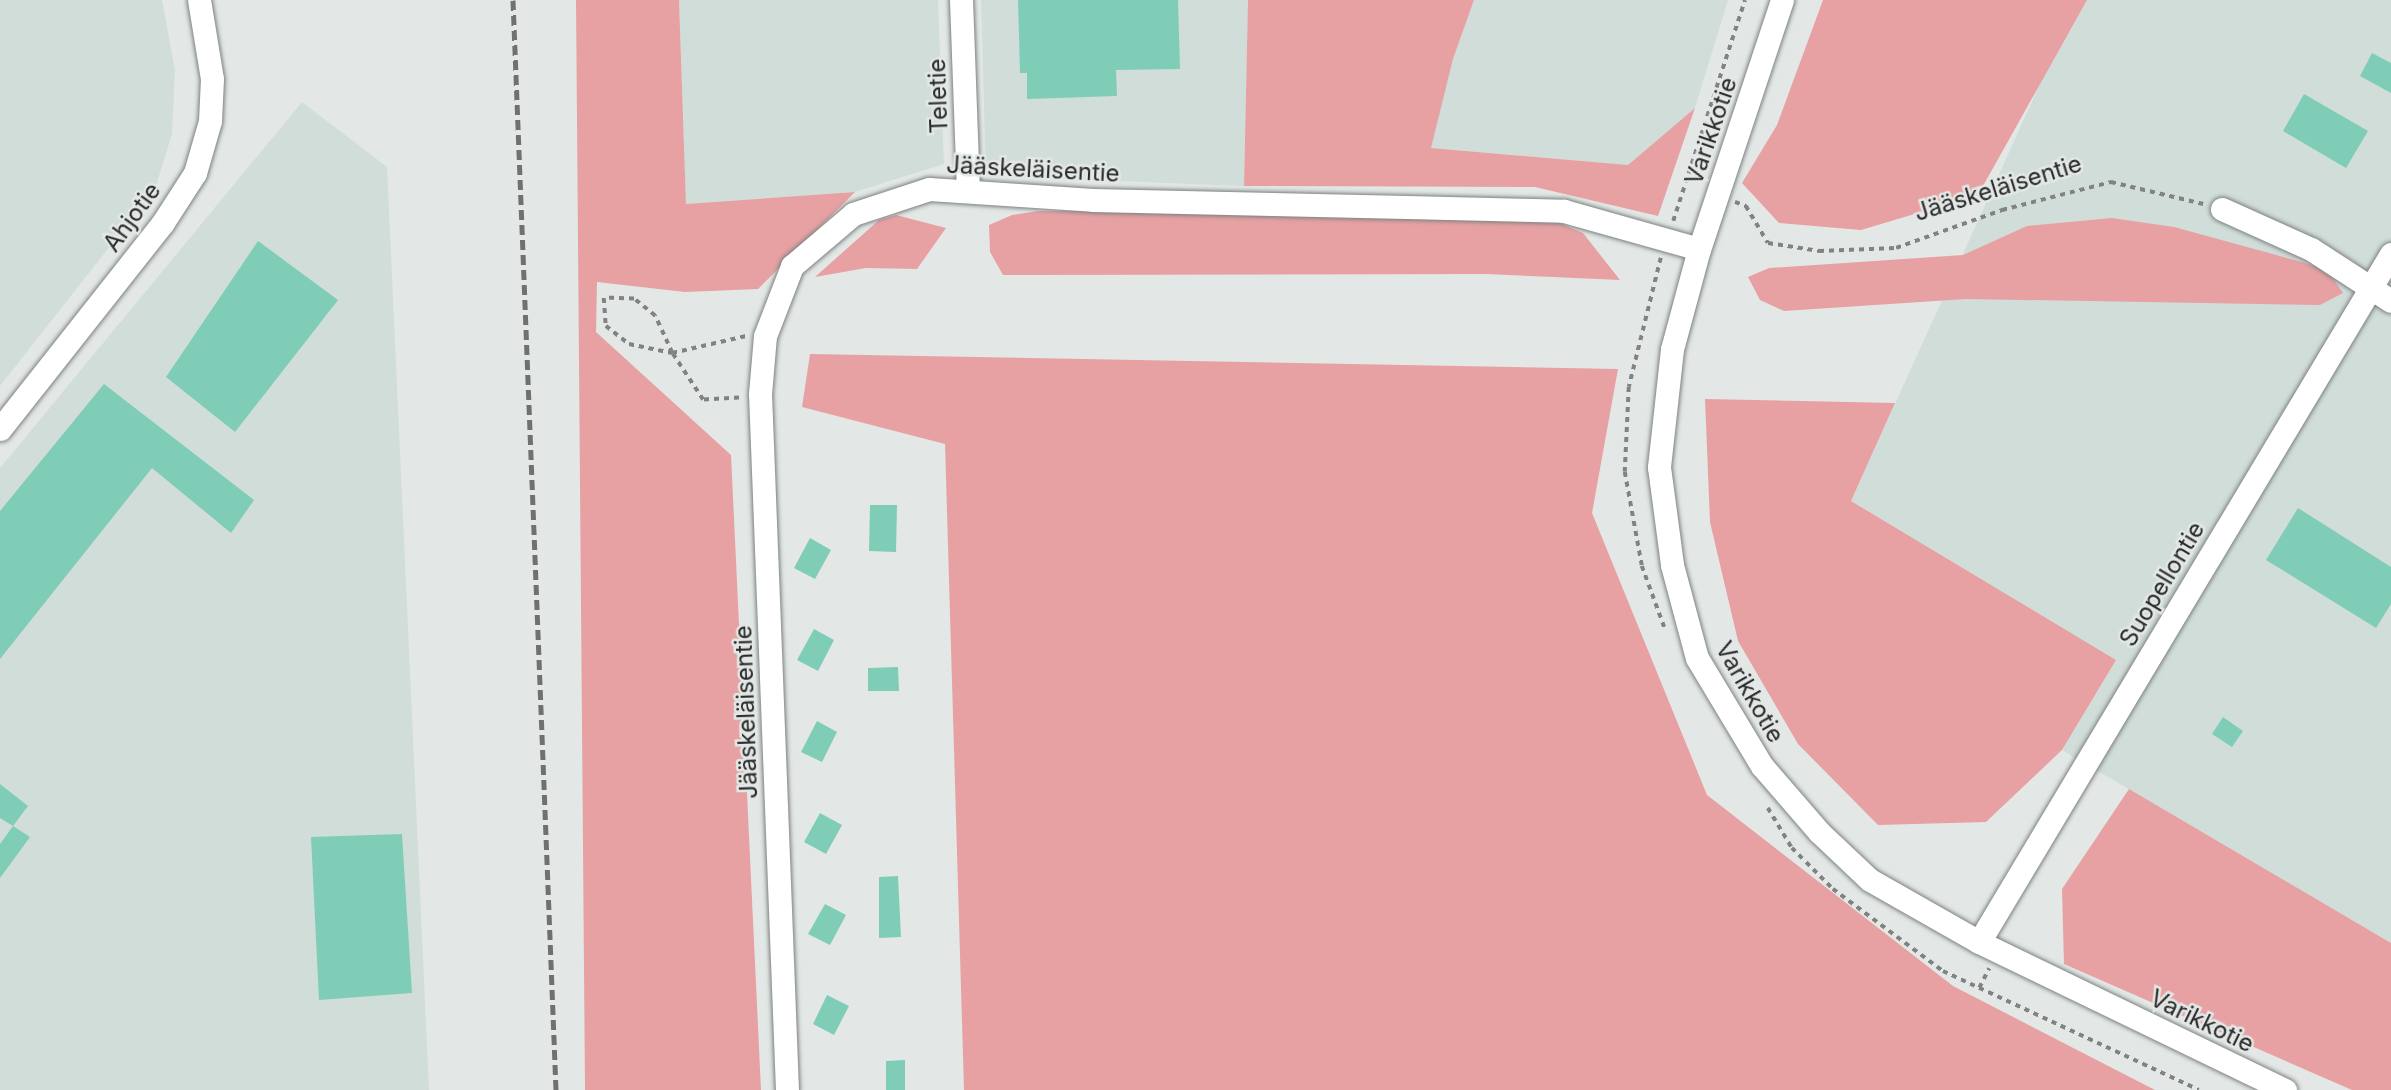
<!DOCTYPE html>
<html>
<head>
<meta charset="utf-8">
<style>
  body { margin:0 }
  #map { position:relative; width:2391px; height:1090px; overflow:hidden; background:#e3e8e6; font-family:Inter,sans-serif }
  div>[style] { position:absolute }
  [style*='--x'] { left:calc(var(--x)*1px); top:calc(var(--y)*1px); width:calc(var(--w)*1px); rotate:calc(var(--a)*1deg) }
  .built>* { inset:0; background:#d1ddd9 }
  .forest>* { inset:0; background:#e7a1a3 }
  .building>* { inset:0; background:#7fcdb7 }
  .path>* { height:3.5px; margin-top:-1.75px; transform-origin:0; background:repeating-linear-gradient(90deg,#808382 0 5px,transparent 0 10px) }
  .roads { filter:drop-shadow(0 0 2px #7d8280) drop-shadow(0 0 2px #7d8280) }
  .minor>* { height:23px; margin:-11.5px; padding:0 11.5px; transform-origin:11.5px; border-radius:11.5px; background:#fff }
  .rail>* { height:5px; margin-top:-2.5px; transform-origin:0; background:repeating-linear-gradient(90deg,#6f7170 0 10px,transparent 0 15px) }
  span { translate:-50% -50%; white-space:nowrap; text-align:center; line-height:1.15; -webkit-text-stroke:5px #e3e8e6; paint-order:stroke }
  .street-label { font-size:24px; color:#292a2a }
</style>
</head>
<body>
<div id="map">
  <div class="built">
    <i style="clip-path:polygon(0 0,162px 0,175px 71px,172px 134px,155px 189px,0 386px)"></i>
    <i style="clip-path:polygon(679px 0,938px 0,944px 164px,855px 192px,686px 204px)"></i>
    <i style="clip-path:polygon(981px 0,1248px 0,1244px 186px,986px 176px)"></i>
    <i style="clip-path:polygon(1474px 0,1728px 0,1695px 108px,1628px 165px,1430px 148px,1453px 59px)"></i>
    <i style="clip-path:polygon(2078px 0,2391px 0,2391px 943px,2062px 750px,2116px 660px,1851px 501px)"></i>
    <i style="clip-path:polygon(302px 102px,387px 167px,429px 1090px,0 1090px,0 468px)"></i>
  </div>
  <div class="forest">
    <i style="clip-path:polygon(576px 0,679px 0,686px 204px,855px 192px,758px 289px,685px 292px,597px 282px,596px 332px,731px 455px,761px 1090px,585px 1090px)"></i>
    <i style="clip-path:polygon(1248px 0,1474px 0,1453px 59px,1431px 148px,1628px 165px,1695px 108px,1658px 216px,1535px 187px,1244px 186px)"></i>
    <i style="clip-path:polygon(1823px 0,2087px 0,1978px 195px,1861px 230px,1779px 223px,1742px 183px,1777px 125px)"></i>
    <i style="clip-path:polygon(1038px 211px,1536px 213px,1583px 233px,1620px 280px,1486px 274px,1003px 275px,990px 252px,989px 225px,1012px 215px)"></i>
    <i style="clip-path:polygon(896px 215px,946px 228px,917px 269px,866px 268px,815px 277px,879px 220px)"></i>
    <i style="clip-path:polygon(2112px 218px,2174px 227px,2302px 262px,2328px 271px,2343px 293px,2320px 305px,1966px 299px,1784px 311px,1760px 300px,1748px 277px,1769px 268px,1963px 255px,2027px 226px)"></i>
    <i style="clip-path:polygon(810px 354px,1618px 369px,1592px 513px,1707px 795px,1953px 986px,2155px 1090px,964px 1090px,945px 444px,802px 407px)"></i>
    <i style="clip-path:polygon(1705px 399px,1895px 403px,1851px 501px,2116px 660px,2062px 750px,1986px 822px,1878px 825px,1798px 744px,1738px 641px,1710px 522px)"></i>
    <i style="clip-path:polygon(2129px 789px,2391px 943px,2391px 1090px,2352px 1090px,2064px 964px,2062px 889px)"></i>
  </div>
  <div class="building">
    <i style="clip-path:polygon(1018px 0,1178px 0,1180px 69px,1116px 70px,1117px 96px,1027px 99px,1027px 73px,1020px 73px)"></i>
    <i style="clip-path:polygon(2372px 53px,2391px 63px,2391px 93px,2360px 76px)"></i>
    <i style="clip-path:polygon(2304px 94px,2368px 131px,2346px 168px,2283px 131px)"></i>
    <i style="clip-path:polygon(258px 241px,338px 300px,235px 432px,166px 377px)"></i>
    <i style="clip-path:polygon(104px 384px,254px 500px,231px 533px,152px 468px,0 659px,0 511px)"></i>
    <i style="clip-path:polygon(870px 505px,897px 505px,896px 552px,869px 551px)"></i>
    <i style="clip-path:polygon(2298px 508px,2391px 567px,2391px 604px,2376px 628px,2266px 560px)"></i>
    <i style="clip-path:polygon(810px 538px,831px 550px,815px 579px,794px 568px)"></i>
    <i style="clip-path:polygon(814px 629px,834px 640px,818px 671px,797px 660px)"></i>
    <i style="clip-path:polygon(898px 667px,899px 691px,868px 691px,868px 668px)"></i>
    <i style="clip-path:polygon(2223px 717px,2243px 731px,2232px 747px,2212px 734px)"></i>
    <i style="clip-path:polygon(817px 721px,837px 732px,822px 762px,801px 752px)"></i>
    <i style="clip-path:polygon(0 784px,28px 806px,13px 826px,0 818px)"></i>
    <i style="clip-path:polygon(820px 813px,842px 825px,826px 854px,804px 842px)"></i>
    <i style="clip-path:polygon(13px 826px,30px 837px,0 878px,0 844px)"></i>
    <i style="clip-path:polygon(402px 834px,412px 993px,319px 1000px,311px 837px)"></i>
    <i style="clip-path:polygon(898px 876px,901px 937px,879px 938px,879px 877px)"></i>
    <i style="clip-path:polygon(825px 904px,846px 915px,830px 945px,808px 934px)"></i>
    <i style="clip-path:polygon(827px 995px,849px 1006px,834px 1035px,813px 1024px)"></i>
    <i style="clip-path:polygon(905px 1060px,905px 1090px,886px 1090px,886px 1061px)"></i>
  </div>
  <div class="path">
    <i style="--x:1735;--y:202;--w:12;--a:20"></i>
    <i style="--x:1746;--y:206;--w:43;--a:59.3"></i>
    <i style="--x:1768;--y:243;--w:52;--a:8.9"></i>
    <i style="--x:1819;--y:251;--w:77;--a:-2.2"></i>
    <i style="--x:1896;--y:248;--w:113;--a:-19.7"></i>
    <i style="--x:2002;--y:210;--w:113;--a:-14.4"></i>
    <i style="--x:2111;--y:182;--w:95;--a:13.4"></i>
    <i style="--x:1673;--y:221;--w:232;--a:-72"></i>
    <i style="--x:1661;--y:258;--w:133;--a:103.9"></i>
    <i style="--x:1629;--y:387;--w:85;--a:92.7"></i>
    <i style="--x:1625;--y:472;--w:96;--a:79.7"></i>
    <i style="--x:1642;--y:566;--w:67;--a:69.9"></i>
    <i style="--x:739;--y:398;--w:36;--a:177"></i>
    <i style="--x:703;--y:400;--w:56;--a:-123.4"></i>
    <i style="--x:672;--y:353;--w:41;--a:-114.7"></i>
    <i style="--x:655;--y:316;--w:27;--a:-141"></i>
    <i style="--x:634;--y:299;--w:30;--a:-178"></i>
    <i style="--x:604;--y:298;--w:28;--a:86"></i>
    <i style="--x:606;--y:326;--w:29;--a:38"></i>
    <i style="--x:629;--y:344;--w:44;--a:11.8"></i>
    <i style="--x:672;--y:353;--w:76;--a:-12.9"></i>
    <i style="--x:1768;--y:808;--w:47;--a:59"></i>
    <i style="--x:1792;--y:848;--w:58;--a:45"></i>
    <i style="--x:1833;--y:889;--w:137;--a:36.7"></i>
    <i style="--x:1943;--y:971;--w:282;--a:24.9"></i>
    <i style="--x:1979;--y:988;--w:22;--a:-63"></i>
  </div>
  <div class="roads">
    <div class="minor">
      <i style="--x:961;--y:0;--w:191;--a:87.9"></i>
      <i style="--x:1782;--y:0;--w:262;--a:108.4"></i>
      <i style="--x:1699;--y:249;--w:104;--a:105.1"></i>
      <i style="--x:1672;--y:349;--w:119;--a:96.3"></i>
      <i style="--x:1659;--y:467;--w:99;--a:82.4"></i>
      <i style="--x:1672;--y:565;--w:96;--a:75"></i>
      <i style="--x:1697;--y:658;--w:126;--a:59"></i>
      <i style="--x:1762;--y:766;--w:87;--a:49.2"></i>
      <i style="--x:1819;--y:832;--w:70;--a:43.3"></i>
      <i style="--x:1870;--y:880;--w:125;--a:29.6"></i>
      <i style="--x:1979;--y:942;--w:340;--a:25.8"></i>
      <i style="--x:2222;--y:209;--w:98;--a:24.2"></i>
      <i style="--x:2311;--y:249;--w:95;--a:33"></i>
      <i style="--x:0;--y:429;--w:261;--a:-51.7"></i>
      <i style="--x:162;--y:224;--w:61;--a:-57.1"></i>
      <i style="--x:195;--y:173;--w:54;--a:-73.9"></i>
      <i style="--x:210;--y:121;--w:42;--a:-87.3"></i>
      <i style="--x:212;--y:79;--w:80;--a:-99.3"></i>
      <i style="--x:1979;--y:942;--w:802;--a:-59.09"></i>
      <i style="--x:787;--y:1090;--w:697;--a:-92.22"></i>
      <i style="--x:760;--y:394;--w:58;--a:-85.1"></i>
      <i style="--x:765;--y:336;--w:75;--a:-68.9"></i>
      <i style="--x:792;--y:266;--w:80;--a:-40.4"></i>
      <i style="--x:853;--y:214;--w:80;--a:-18.2"></i>
      <i style="--x:929;--y:189;--w:164;--a:3.8"></i>
      <i style="--x:1093;--y:200;--w:471;--a:1.3"></i>
      <i style="--x:1564;--y:211;--w:140;--a:15.7"></i>
    </div>
  </div>
  <div class="rail">
    <i style="--x:513;--y:0;--w:1091;--a:87.74"></i>
  </div>
  <div class="street-label">
    <span style="left:938px;top:96px;rotate:-92deg">Teletie</span>
    <span style="left:1711px;top:131px;rotate:-71deg">Varikkotie</span>
    <span style="left:1033px;top:169px;rotate:3deg">Jääskeläisentie</span>
    <span style="left:1998px;top:188px;rotate:-17deg">Jääskeläisentie</span>
    <span style="left:132px;top:217px;rotate:-54deg">Ahjotie</span>
    <span style="left:2162px;top:584px;rotate:-59deg">Suopellontie</span>
    <span style="left:1750px;top:692px;rotate:60deg">Varikkotie</span>
    <span style="left:746px;top:712px;rotate:-92deg">Jääskeläisentie</span>
    <span style="left:2202px;top:1021px;rotate:26deg">Varikkotie</span>
  </div>
</div>
</body>
</html>
